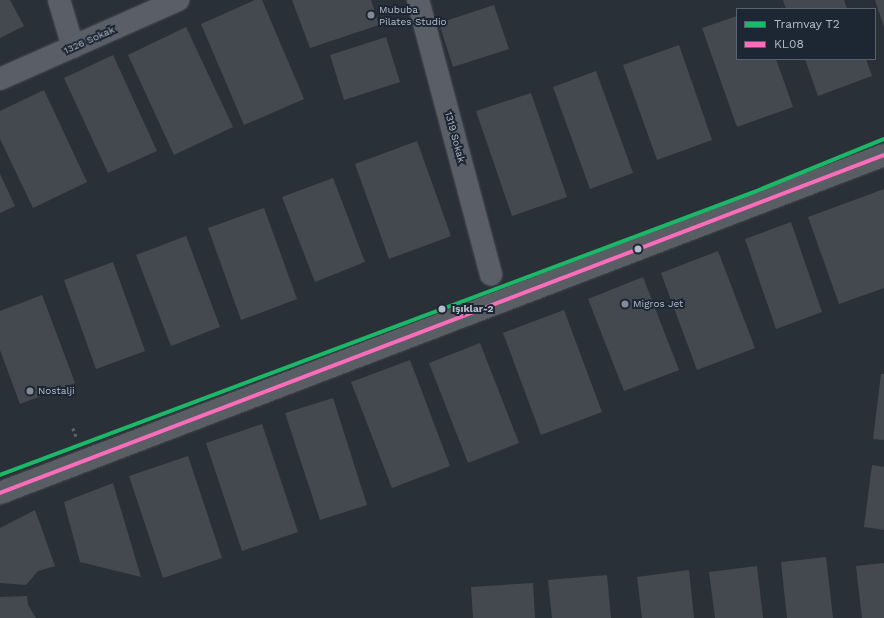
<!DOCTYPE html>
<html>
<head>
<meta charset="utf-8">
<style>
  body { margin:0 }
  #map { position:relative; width:884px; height:618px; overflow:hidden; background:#2a3038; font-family:"Work Sans",sans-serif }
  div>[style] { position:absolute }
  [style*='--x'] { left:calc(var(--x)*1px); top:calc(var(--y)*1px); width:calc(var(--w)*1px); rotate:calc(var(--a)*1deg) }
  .building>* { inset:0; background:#444950 }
  .path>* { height:2.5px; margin-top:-1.25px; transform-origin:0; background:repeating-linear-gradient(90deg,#5d636a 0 3px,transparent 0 6px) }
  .roads { filter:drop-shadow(0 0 1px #484c53) drop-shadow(0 0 1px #484c53) }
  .street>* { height:22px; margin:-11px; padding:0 11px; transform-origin:11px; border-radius:11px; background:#5a5e66 }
  .secondary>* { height:22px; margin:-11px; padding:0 11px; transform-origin:11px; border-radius:11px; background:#595d64 }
  .bus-1>* { height:4px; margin:-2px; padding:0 2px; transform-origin:2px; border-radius:2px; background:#fb6dba }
  .tram-1>* { height:4px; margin:-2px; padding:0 2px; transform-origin:2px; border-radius:2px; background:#1ab867 }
  .dots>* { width:11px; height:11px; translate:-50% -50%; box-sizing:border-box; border:2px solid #1d2633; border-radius:50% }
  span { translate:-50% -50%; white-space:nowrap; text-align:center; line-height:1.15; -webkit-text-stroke:4px #1d2633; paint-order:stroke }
  .poi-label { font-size:10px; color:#b4bcc9 }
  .left { translate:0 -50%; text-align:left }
  .street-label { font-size:10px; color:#b4bcc9 }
  .stop-label { font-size:10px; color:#b4bcc9; font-weight:700 }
  .legend { position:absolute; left:736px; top:8px; width:140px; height:52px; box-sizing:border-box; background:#1d2633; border:1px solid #59626f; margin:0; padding:5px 7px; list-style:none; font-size:12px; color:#b4bcc9 }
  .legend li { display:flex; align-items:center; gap:8px; height:20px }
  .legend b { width:20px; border:1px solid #59626f }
</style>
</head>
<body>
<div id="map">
  <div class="building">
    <i style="clip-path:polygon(0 0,10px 0,24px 26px,0 38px)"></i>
    <i style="clip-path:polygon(255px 0,262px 0,304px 99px,244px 125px,201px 24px)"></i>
    <i style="clip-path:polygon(292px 0,371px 0,379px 25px,310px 48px)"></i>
    <i style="clip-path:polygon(783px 0,844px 0,847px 9px,786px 9px)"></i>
    <i style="clip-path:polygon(875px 0,884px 0,884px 27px)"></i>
    <i style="clip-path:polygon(494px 5px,509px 49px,453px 67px,439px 23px)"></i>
    <i style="clip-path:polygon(737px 16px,737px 59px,776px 59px,793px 107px,737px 127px,702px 28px)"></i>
    <i style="clip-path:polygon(186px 27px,233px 127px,174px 155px,128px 55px)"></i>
    <i style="clip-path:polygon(386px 37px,400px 82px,344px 100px,330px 55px)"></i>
    <i style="clip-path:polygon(679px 45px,712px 140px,657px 160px,623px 65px)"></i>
    <i style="clip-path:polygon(113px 55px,157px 151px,108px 173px,64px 78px)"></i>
    <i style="clip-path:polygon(805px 59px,866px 59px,872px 76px,818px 96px)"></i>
    <i style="clip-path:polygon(596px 71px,633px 173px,590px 189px,553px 87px)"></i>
    <i style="clip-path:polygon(44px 90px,87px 182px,33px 208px,0 139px,0 111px)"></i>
    <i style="clip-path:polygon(531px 93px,567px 197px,512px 216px,476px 111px)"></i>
    <i style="clip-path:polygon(417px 141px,451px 236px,389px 259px,355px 164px)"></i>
    <i style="clip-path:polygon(0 174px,15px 206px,0 213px)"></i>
    <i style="clip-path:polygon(333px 178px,365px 262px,315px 282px,282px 197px)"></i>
    <i style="clip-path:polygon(884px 189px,884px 288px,839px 304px,808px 217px)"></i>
    <i style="clip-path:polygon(264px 208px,297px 299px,241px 320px,208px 228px)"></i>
    <i style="clip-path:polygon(791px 222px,822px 312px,776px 329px,745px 239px)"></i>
    <i style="clip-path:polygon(186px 236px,220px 327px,171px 346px,136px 255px)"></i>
    <i style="clip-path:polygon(718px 251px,755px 348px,697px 370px,661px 273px)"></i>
    <i style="clip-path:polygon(113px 262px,145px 351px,96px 369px,64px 280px)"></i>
    <i style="clip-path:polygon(643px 277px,679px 370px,624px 391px,588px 299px)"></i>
    <i style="clip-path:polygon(42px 295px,75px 383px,20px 404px,0 350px,0 311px)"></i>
    <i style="clip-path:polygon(564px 310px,602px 412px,541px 435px,503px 333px)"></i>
    <i style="clip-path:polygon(480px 343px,519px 443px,468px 463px,429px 363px)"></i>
    <i style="clip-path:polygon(410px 360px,450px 466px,392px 488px,351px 382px)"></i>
    <i style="clip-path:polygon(881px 374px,884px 374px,884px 440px,873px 439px)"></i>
    <i style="clip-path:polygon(333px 398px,367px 505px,320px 520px,285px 413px)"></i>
    <i style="clip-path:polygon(262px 424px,298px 532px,242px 551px,206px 443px)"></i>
    <i style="clip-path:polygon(188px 456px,222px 558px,163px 578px,129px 476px)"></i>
    <i style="clip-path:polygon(872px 465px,884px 467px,884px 530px,864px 527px)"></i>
    <i style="clip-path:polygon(113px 483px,141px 577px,80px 562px,64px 502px)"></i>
    <i style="clip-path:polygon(35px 510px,55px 566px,38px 571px,26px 585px,0 583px,0 528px)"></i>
    <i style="clip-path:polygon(826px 557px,833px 618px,787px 618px,781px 562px)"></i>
    <i style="clip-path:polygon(884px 563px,884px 618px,862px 618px,856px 566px)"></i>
    <i style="clip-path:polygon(757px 566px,763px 618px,715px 618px,709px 572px)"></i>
    <i style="clip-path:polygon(689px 570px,694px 618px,642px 618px,637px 577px)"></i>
    <i style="clip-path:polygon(607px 575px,611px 618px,552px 618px,548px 580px)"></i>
    <i style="clip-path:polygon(533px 583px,535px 618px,473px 618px,471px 587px)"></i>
    <i style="clip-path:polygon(27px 596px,28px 605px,36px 618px,0 618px,0 597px)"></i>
  </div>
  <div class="path">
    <i style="--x:73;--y:428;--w:9;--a:69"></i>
  </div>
  <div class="roads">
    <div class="street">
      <i style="--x:59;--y:0;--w:49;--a:73.4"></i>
      <i style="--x:418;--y:0;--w:284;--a:75.1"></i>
      <i style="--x:0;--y:79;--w:195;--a:-23.9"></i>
    </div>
    <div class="secondary">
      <i style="--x:0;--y:493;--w:946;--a:-20.92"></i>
    </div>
  </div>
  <div class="bus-1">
    <i style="--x:0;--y:493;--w:946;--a:-20.92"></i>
  </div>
  <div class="tram-1">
    <i style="--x:0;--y:475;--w:805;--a:-20.57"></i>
    <i style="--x:754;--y:192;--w:140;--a:-22.2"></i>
  </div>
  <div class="dots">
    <i style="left:371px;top:15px;background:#848b96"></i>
    <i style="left:638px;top:249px;background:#b4bcc9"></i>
    <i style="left:625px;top:304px;background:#848b96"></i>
    <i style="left:442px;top:309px;background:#b4bcc9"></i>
    <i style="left:30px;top:391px;background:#848b96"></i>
  </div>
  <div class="poi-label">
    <span class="left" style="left:379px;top:15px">Mububa<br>Pilates Studio</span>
    <span class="left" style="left:633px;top:304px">Migros Jet</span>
    <span class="left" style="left:38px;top:391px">Nostalji</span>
  </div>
  <div class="street-label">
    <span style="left:89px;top:40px;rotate:-24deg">1326 Sokak</span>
    <span style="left:455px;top:137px;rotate:75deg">1319 Sokak</span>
  </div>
  <div class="stop-label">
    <span class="left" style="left:452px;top:309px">Işıklar-2</span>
  </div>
  <ul class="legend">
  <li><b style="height:5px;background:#1ab867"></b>Tramvay T2</li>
  <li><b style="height:5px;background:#fb6dba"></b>KL08</li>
  </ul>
</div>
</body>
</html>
